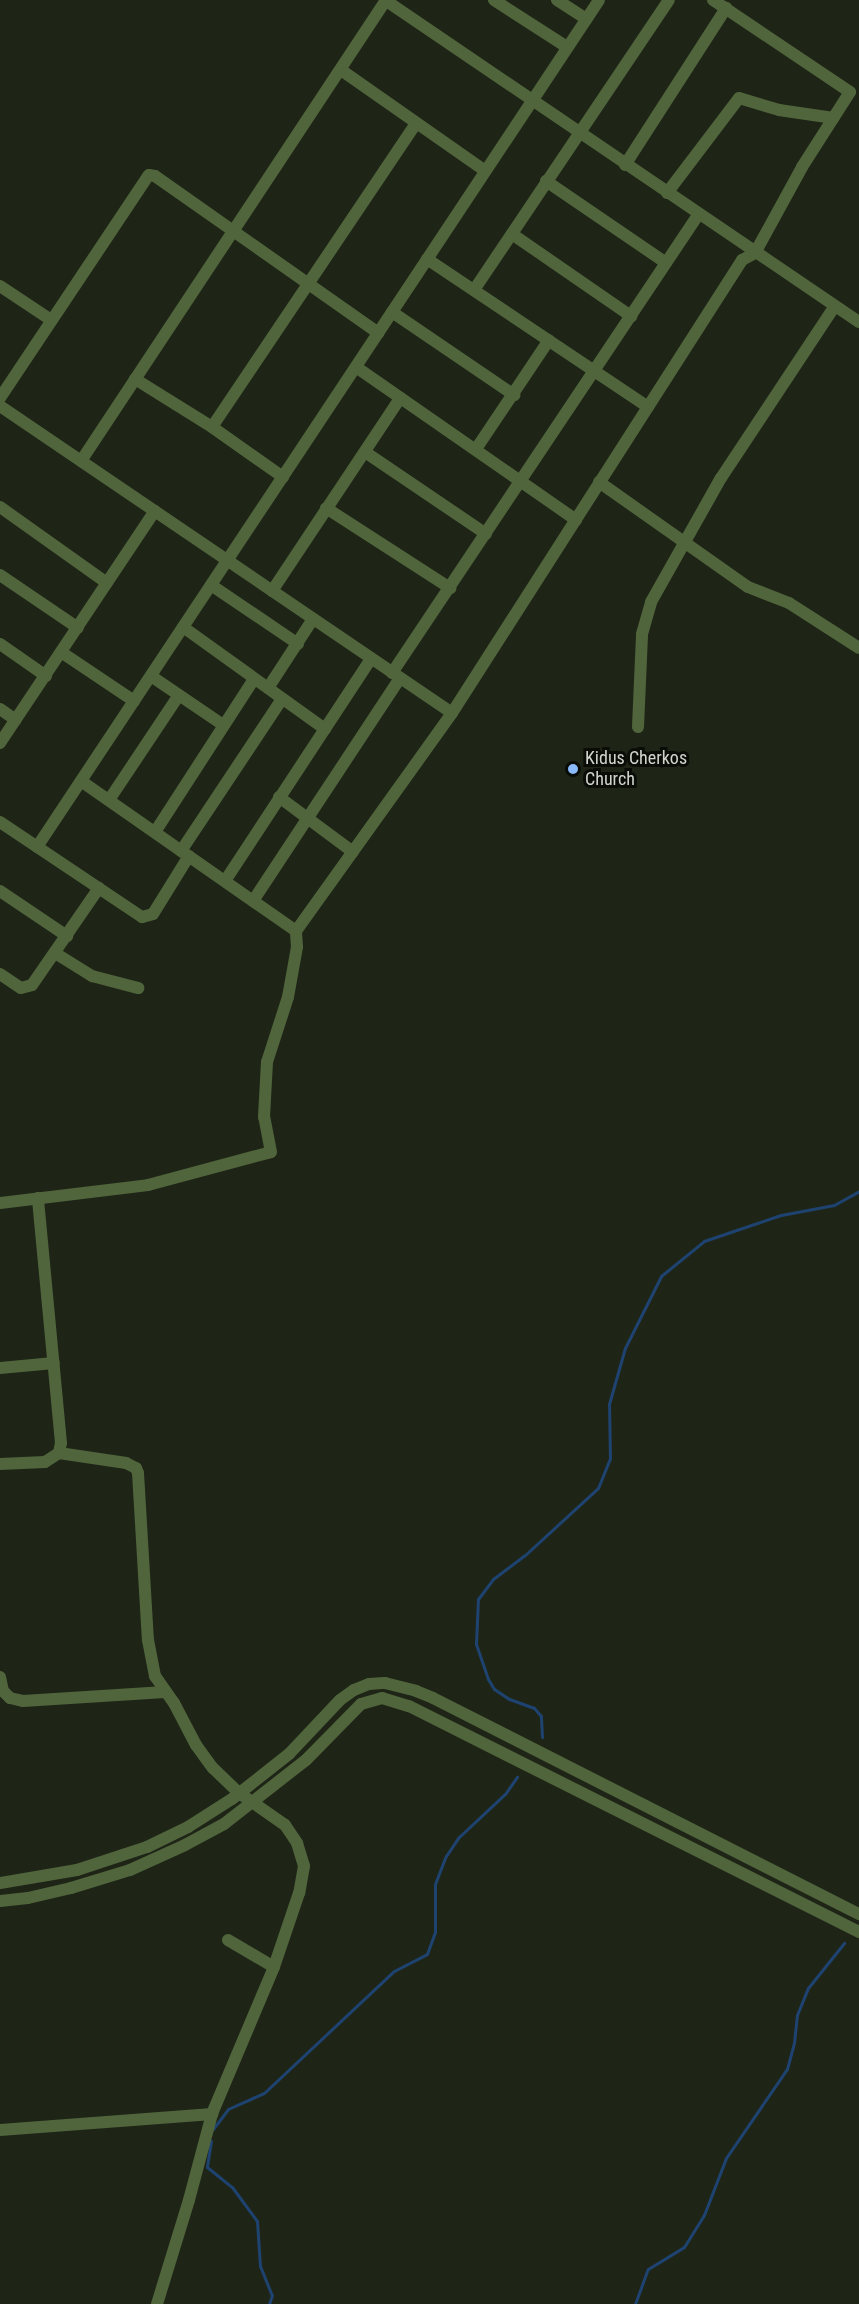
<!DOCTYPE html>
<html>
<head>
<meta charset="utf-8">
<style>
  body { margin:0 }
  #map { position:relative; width:859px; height:2304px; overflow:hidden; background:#1e2517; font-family:"Roboto Condensed",sans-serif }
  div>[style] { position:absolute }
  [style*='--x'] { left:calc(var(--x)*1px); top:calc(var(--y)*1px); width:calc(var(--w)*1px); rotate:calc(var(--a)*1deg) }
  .stream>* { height:3px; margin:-1.5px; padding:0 1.5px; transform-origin:1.5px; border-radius:1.5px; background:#1f4371 }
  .minor>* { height:12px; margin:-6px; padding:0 6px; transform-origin:6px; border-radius:6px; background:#51653c }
  .dots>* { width:16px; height:16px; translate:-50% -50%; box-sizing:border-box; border:3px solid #0a0d07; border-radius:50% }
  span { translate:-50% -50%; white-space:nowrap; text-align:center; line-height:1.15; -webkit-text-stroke:6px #0a0d07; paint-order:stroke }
  .poi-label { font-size:18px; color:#d1d6cd }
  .left { translate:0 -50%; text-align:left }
</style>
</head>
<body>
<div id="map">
  <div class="stream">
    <i style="--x:542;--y:1737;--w:21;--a:-93"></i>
    <i style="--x:541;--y:1716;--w:11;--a:-131"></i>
    <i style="--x:534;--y:1708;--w:27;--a:-160"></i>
    <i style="--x:509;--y:1699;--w:18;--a:-146"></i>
    <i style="--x:494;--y:1689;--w:12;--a:-121"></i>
    <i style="--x:488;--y:1679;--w:37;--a:-109"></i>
    <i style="--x:476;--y:1644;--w:45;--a:-87.5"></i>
    <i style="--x:478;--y:1599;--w:25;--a:-53"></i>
    <i style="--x:493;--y:1579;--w:39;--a:-37"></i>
    <i style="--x:524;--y:1556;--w:100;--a:-42.6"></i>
    <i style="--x:598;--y:1488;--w:31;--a:-68"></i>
    <i style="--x:610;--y:1459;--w:55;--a:-91"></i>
    <i style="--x:609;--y:1404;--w:58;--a:-74.1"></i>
    <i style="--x:625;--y:1348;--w:80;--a:-63.4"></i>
    <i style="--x:661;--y:1276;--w:55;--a:-39.1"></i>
    <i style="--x:704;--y:1241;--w:81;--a:-18.7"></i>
    <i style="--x:781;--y:1215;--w:54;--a:-10.7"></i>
    <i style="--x:834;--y:1205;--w:29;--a:-29"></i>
    <i style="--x:213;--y:2129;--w:25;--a:-53"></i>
    <i style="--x:228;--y:2109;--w:39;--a:-24"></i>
    <i style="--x:264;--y:2093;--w:178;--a:-43.2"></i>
    <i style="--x:394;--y:1971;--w:37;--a:-27"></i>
    <i style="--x:427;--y:1954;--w:23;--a:-70"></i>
    <i style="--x:435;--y:1932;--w:48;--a:-90"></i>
    <i style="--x:435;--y:1884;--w:30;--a:-69"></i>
    <i style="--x:446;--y:1856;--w:23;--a:-56"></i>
    <i style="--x:459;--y:1837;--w:63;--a:-43.1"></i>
    <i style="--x:505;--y:1794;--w:21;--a:-55"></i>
    <i style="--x:211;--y:2141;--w:26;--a:99"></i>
    <i style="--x:207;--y:2167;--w:32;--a:39"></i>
    <i style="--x:232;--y:2187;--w:42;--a:53.7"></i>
    <i style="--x:257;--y:2221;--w:45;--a:86.2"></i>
    <i style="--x:260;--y:2266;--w:31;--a:68"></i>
    <i style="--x:272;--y:2295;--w:9;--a:108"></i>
    <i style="--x:635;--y:2304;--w:37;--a:-70"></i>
    <i style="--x:648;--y:2269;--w:42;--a:-31.4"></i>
    <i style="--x:684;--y:2247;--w:38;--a:-58"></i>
    <i style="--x:704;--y:2215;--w:61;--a:-68.9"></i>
    <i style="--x:726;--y:2158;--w:108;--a:-55.6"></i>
    <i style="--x:787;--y:2069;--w:27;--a:-75"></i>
    <i style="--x:794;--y:2043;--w:28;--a:-84"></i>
    <i style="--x:797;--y:2015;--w:29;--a:-68"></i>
    <i style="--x:808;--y:1988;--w:58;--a:-51.3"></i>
  </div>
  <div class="minor">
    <i style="--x:385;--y:0;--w:573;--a:34.19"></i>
    <i style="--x:494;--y:0;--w:87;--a:32.8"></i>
    <i style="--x:557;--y:0;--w:35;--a:33"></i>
    <i style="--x:341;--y:70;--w:176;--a:35"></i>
    <i style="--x:625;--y:165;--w:187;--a:-57.2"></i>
    <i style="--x:546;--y:181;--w:145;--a:34.3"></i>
    <i style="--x:667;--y:193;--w:119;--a:-52.8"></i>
    <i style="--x:739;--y:98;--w:42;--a:16.7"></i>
    <i style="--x:779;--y:110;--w:55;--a:8.4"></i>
    <i style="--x:512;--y:234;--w:145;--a:34.6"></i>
    <i style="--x:427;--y:259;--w:266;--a:33.8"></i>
    <i style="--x:0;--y:286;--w:61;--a:33.7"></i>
    <i style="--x:474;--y:290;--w:349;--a:-56.1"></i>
    <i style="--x:392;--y:312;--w:148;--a:34.2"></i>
    <i style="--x:356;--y:367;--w:268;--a:34.8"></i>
    <i style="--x:135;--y:379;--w:91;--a:31.9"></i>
    <i style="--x:212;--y:427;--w:87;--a:35.2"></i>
    <i style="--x:0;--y:398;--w:268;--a:-56.3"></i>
    <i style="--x:149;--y:175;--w:6;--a:9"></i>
    <i style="--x:155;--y:176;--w:273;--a:35.1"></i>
    <i style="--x:0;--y:406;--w:546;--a:34.18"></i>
    <i style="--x:212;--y:427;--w:364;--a:-56.1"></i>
    <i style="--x:476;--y:449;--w:131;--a:-56.2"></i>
    <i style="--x:365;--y:452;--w:146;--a:34.1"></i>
    <i style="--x:81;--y:461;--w:553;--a:-56.51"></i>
    <i style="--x:599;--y:482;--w:182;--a:35.2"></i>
    <i style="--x:748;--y:587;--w:44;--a:21.3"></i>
    <i style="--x:789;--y:603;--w:83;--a:32.7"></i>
    <i style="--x:0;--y:507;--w:131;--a:35.4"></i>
    <i style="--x:326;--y:508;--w:148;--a:32.8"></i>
    <i style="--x:0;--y:575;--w:94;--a:34.2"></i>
    <i style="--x:211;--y:585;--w:105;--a:34.1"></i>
    <i style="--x:272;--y:591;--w:232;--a:-56.4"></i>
    <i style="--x:183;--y:627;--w:175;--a:35.7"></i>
    <i style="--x:0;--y:644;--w:56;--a:34.8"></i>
    <i style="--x:61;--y:652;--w:88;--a:33.9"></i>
    <i style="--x:392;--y:673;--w:551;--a:-56.25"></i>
    <i style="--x:151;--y:676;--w:87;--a:34.2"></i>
    <i style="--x:268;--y:688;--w:82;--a:-56.9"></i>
    <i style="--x:0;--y:709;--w:19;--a:35"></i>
    <i style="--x:638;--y:727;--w:93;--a:-87.5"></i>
    <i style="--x:642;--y:634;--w:33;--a:-74"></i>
    <i style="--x:651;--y:602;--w:142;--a:-60.6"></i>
    <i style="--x:721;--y:478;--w:206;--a:-56.5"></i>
    <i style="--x:0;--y:743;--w:279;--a:-56.3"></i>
    <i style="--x:81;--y:781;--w:262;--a:34.9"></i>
    <i style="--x:279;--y:797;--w:92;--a:36.6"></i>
    <i style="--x:109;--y:800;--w:126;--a:-56.3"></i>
    <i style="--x:0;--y:822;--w:171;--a:33.8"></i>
    <i style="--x:142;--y:917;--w:11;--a:-15"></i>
    <i style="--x:153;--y:914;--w:68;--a:-58.2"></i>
    <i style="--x:155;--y:832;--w:182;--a:-57.1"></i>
    <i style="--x:37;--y:847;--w:1016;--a:-56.43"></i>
    <i style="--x:181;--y:851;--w:182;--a:-56.4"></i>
    <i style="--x:225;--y:881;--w:266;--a:-56.7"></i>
    <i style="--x:0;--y:891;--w:81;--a:33.9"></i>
    <i style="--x:253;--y:901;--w:267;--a:-56.6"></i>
    <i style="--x:55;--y:953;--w:44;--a:31.9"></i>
    <i style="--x:92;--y:976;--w:48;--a:14.6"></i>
    <i style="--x:0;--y:974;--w:25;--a:34"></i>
    <i style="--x:21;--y:988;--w:11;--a:-15"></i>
    <i style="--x:32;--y:985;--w:118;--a:-55.4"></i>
    <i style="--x:0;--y:1203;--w:149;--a:-6.9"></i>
    <i style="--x:148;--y:1185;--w:127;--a:-15"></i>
    <i style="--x:271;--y:1152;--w:36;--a:-101"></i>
    <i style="--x:264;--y:1117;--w:55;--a:-86.9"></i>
    <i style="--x:267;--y:1062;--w:68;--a:-72.1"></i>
    <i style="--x:288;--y:997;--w:51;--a:-79.8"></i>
    <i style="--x:297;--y:947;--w:16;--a:-94"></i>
    <i style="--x:296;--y:931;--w:268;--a:-54.4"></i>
    <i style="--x:452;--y:713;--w:538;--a:-57.37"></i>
    <i style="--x:742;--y:260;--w:15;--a:-28"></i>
    <i style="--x:755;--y:253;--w:98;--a:-61.3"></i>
    <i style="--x:802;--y:167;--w:89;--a:-57.4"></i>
    <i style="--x:850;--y:92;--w:165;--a:-146.1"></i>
    <i style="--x:0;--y:1368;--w:54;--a:-5.3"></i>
    <i style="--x:59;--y:1453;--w:68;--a:8.5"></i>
    <i style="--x:126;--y:1463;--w:11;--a:27"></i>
    <i style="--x:136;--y:1468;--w:5;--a:68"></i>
    <i style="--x:138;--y:1473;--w:167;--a:86.6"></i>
    <i style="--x:148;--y:1640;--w:37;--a:79"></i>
    <i style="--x:155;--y:1676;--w:33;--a:55"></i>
    <i style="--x:174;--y:1703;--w:47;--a:62.4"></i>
    <i style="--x:196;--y:1745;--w:29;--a:54"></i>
    <i style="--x:213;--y:1768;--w:36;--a:44"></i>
    <i style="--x:239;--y:1793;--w:56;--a:34.8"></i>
    <i style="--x:285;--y:1825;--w:22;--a:56"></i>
    <i style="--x:297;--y:1843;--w:24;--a:73"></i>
    <i style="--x:304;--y:1866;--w:27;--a:100"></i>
    <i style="--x:299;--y:1893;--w:78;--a:108.7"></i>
    <i style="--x:274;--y:1967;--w:160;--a:112.9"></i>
    <i style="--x:212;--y:2114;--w:89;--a:105"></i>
    <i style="--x:189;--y:2200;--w:109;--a:107.1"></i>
    <i style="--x:0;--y:1464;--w:45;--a:-2.5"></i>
    <i style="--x:45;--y:1462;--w:17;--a:-33"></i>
    <i style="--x:59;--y:1453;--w:10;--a:-79"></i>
    <i style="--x:61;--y:1443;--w:246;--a:-95.4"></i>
    <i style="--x:0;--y:1677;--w:14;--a:78"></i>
    <i style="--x:3;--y:1691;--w:10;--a:45"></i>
    <i style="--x:10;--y:1698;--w:13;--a:13"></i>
    <i style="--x:23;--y:1701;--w:142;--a:-3.6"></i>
    <i style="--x:0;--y:1883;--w:78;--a:-9.6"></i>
    <i style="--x:77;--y:1870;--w:74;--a:-18.2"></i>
    <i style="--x:147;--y:1847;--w:46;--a:-26"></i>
    <i style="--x:188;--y:1827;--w:52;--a:-32.5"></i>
    <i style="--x:232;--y:1799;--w:73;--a:-38.3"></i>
    <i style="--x:289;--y:1754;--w:74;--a:-46.6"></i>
    <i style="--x:340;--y:1700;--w:17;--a:-36"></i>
    <i style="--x:354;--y:1690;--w:16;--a:-22"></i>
    <i style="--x:369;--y:1684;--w:16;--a:-4"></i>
    <i style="--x:385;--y:1683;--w:32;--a:14"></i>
    <i style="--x:416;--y:1691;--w:18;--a:22"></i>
    <i style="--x:433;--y:1698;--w:478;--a:26.9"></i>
    <i style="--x:0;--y:1901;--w:28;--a:-6"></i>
    <i style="--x:28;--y:1898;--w:44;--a:-13.1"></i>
    <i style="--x:71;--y:1888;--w:62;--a:-17"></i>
    <i style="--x:130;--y:1870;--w:60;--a:-24.4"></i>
    <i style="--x:185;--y:1845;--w:44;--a:-28.3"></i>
    <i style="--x:224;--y:1824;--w:104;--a:-38"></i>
    <i style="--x:306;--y:1760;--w:78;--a:-45.5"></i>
    <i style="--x:361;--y:1704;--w:22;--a:-16"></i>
    <i style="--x:382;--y:1698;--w:28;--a:17"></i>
    <i style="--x:409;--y:1706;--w:504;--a:26.67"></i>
    <i style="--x:228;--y:1940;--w:53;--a:30.4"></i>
    <i style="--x:0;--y:2130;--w:213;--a:-4.3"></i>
  </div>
  <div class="dots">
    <i style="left:573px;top:769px;background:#89bafc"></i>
  </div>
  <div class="poi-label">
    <span class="left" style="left:585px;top:769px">Kidus Cherkos<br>Church</span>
  </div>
</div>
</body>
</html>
